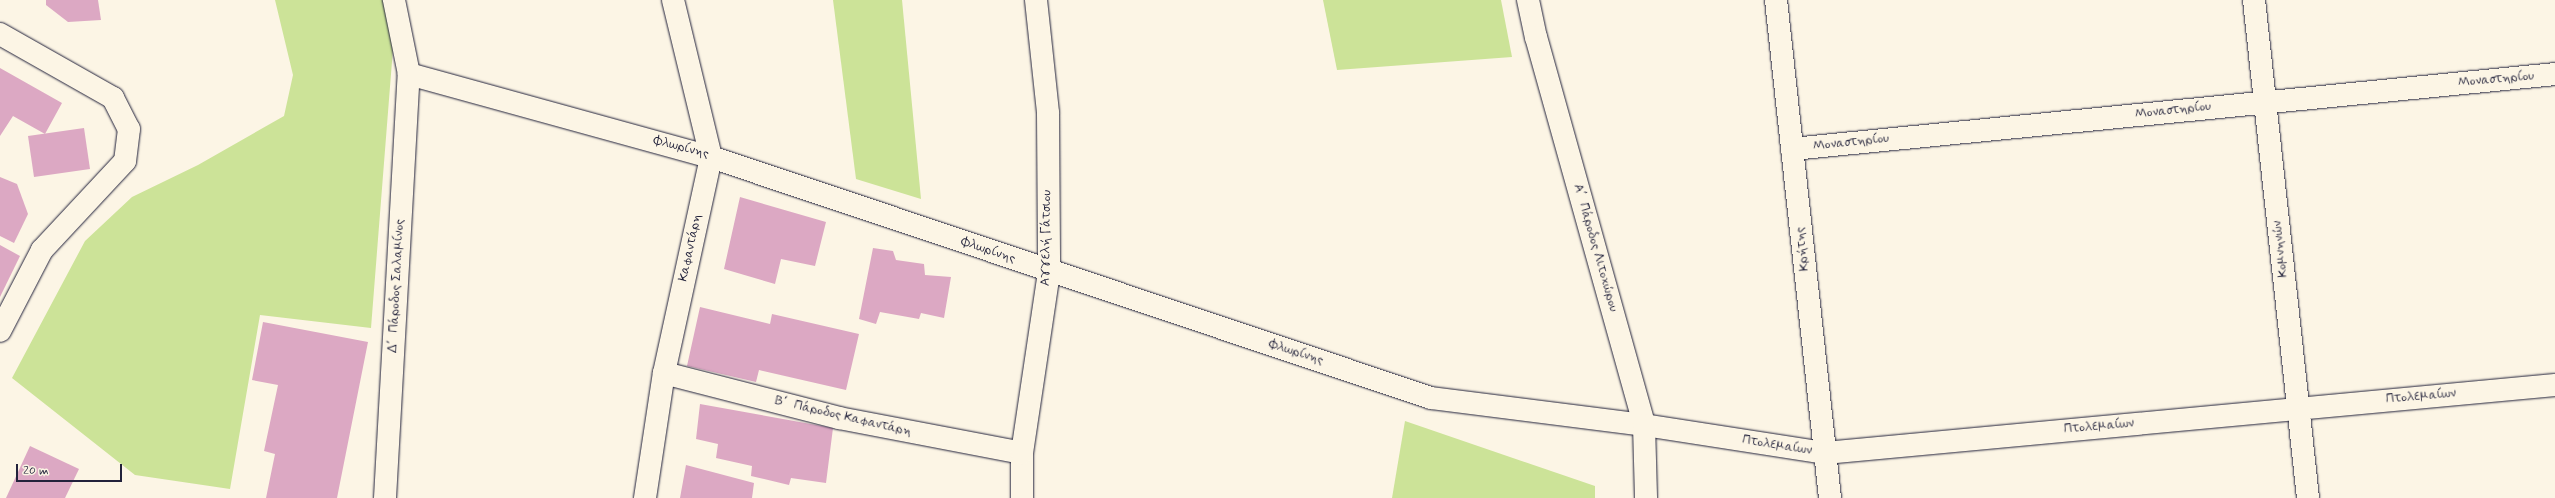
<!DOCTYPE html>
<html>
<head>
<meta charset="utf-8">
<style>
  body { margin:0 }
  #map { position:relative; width:2555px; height:498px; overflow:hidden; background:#fcf5e5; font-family:Mynerve,sans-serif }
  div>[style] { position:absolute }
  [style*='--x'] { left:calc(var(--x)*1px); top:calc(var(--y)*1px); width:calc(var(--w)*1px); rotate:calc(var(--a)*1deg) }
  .green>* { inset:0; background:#cce398 }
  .building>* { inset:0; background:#dca8c3 }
  .roads { filter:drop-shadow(0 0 1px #22223b) drop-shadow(0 0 1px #22223b) }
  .pedestrian>* { height:22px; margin:-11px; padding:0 11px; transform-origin:11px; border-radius:11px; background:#fcf5e5 }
  .minor>* { height:22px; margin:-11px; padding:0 11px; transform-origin:11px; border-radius:11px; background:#fcf5e5 }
  .tertiary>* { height:22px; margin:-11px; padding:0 11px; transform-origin:11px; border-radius:11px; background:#fcf5e5 }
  span { translate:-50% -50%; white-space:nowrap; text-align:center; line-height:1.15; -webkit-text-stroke:3px #fcf5e5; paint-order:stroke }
  .street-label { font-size:13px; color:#22223b }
  .scale { position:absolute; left:16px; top:464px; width:106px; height:18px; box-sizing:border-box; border:2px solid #22223b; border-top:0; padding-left:5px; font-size:12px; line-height:14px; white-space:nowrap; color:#22223b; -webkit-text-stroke:3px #fcf5e5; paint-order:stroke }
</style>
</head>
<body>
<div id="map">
  <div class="green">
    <i style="clip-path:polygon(275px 0,388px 0,394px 36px,371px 328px,260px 315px,230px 489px,135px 475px,12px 378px,85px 241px,132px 197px,198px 165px,284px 116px,293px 75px)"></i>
    <i style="clip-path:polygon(833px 0,902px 0,921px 199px,856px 179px)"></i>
    <i style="clip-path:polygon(1323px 0,1501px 0,1512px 57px,1337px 70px)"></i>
    <i style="clip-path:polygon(1405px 421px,1595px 486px,1595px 498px,1392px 498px)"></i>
  </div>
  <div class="building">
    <i style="clip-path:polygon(46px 0,98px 0,101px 20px,68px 22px,46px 5px)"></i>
    <i style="clip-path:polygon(0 68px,62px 103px,45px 134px,13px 116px,0 136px)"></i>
    <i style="clip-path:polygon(84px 128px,90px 169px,34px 177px,28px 136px)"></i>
    <i style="clip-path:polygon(0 177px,17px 184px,28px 214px,14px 243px,0 236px)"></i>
    <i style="clip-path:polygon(740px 197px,826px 222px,815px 266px,781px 259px,775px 284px,724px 269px)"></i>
    <i style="clip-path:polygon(0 245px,20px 256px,0 297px)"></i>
    <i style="clip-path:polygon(873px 248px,893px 251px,896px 260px,924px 264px,925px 275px,951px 277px,944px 318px,921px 313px,919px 319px,880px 312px,876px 324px,859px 319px)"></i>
    <i style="clip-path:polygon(700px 307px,770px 324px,772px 314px,859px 334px,846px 390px,759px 370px,756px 382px,687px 366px)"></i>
    <i style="clip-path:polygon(263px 322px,368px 342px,337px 498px,266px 498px,275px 454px,264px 451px,278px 385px,252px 380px)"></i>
    <i style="clip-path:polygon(700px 404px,833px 428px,826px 483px,791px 478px,789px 485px,751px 476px,752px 466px,716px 458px,718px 444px,696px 439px)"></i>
    <i style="clip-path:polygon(30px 446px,79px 469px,65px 498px,6px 498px)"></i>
    <i style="clip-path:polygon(686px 465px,754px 483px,752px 498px,680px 498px)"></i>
  </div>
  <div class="roads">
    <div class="pedestrian">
      <i style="--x:1036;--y:0;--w:114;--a:83.9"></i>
      <i style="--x:1048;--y:113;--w:159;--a:89.6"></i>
    </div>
    <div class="minor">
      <i style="--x:1776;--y:0;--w:501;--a:83.81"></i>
      <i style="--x:2254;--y:0;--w:501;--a:83.81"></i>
      <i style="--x:0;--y:34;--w:130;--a:29.5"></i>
      <i style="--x:113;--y:98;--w:35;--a:63"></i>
      <i style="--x:129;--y:129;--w:32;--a:97"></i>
      <i style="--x:125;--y:161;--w:122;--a:133"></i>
      <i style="--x:42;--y:250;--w:91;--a:117.4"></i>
      <i style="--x:409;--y:74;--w:313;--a:15.4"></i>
      <i style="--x:711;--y:157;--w:759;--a:18.51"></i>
      <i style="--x:1431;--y:398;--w:215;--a:7.2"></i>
      <i style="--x:1644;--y:425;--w:183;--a:8.8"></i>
      <i style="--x:1825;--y:453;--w:733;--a:-5.32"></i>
      <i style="--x:1792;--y:149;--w:767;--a:-5.61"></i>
      <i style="--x:664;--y:373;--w:181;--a:14.4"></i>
      <i style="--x:839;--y:418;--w:186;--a:10.8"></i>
      <i style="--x:385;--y:498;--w:425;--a:-86.8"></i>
      <i style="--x:409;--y:74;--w:76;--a:-101.5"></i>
      <i style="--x:645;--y:498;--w:126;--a:-81.4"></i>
      <i style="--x:664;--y:373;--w:221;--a:-77.7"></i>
      <i style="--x:711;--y:157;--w:162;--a:-103.6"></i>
      <i style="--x:1022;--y:498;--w:45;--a:-90"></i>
      <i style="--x:1022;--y:453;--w:183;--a:-81.5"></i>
    </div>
    <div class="tertiary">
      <i style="--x:1528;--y:0;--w:38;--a:78"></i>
      <i style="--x:1536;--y:37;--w:403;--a:74.4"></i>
      <i style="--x:1644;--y:425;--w:73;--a:88.4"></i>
    </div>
  </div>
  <div class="street-label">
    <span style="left:2496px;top:80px;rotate:-5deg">Μοναστηρίου</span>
    <span style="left:2173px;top:111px;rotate:-6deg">Μοναστηρίου</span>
    <span style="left:1851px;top:143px;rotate:-6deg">Μοναστηρίου</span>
    <span style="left:681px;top:148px;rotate:15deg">Φλωρίνης</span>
    <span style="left:1047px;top:238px;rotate:-89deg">Αγγελή Γάτσιου</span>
    <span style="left:691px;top:248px;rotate:-78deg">Καφαντάρη</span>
    <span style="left:1595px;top:248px;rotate:74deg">Α΄ Πάροδος Λιτοχώρου</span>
    <span style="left:1803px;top:249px;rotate:-96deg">Κρήτης</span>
    <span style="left:2281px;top:249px;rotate:-96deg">Κομνηνών</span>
    <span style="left:988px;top:251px;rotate:19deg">Φλωρίνης</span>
    <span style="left:397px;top:286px;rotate:-87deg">Δ΄ Πάροδος Σαλαμίνος</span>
    <span style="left:1296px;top:353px;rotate:18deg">Φλωρίνης</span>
    <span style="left:2421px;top:397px;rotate:-5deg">Πτολεμαίων</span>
    <span style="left:843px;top:417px;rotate:13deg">Β΄ Πάροδος Καφαντάρη</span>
    <span style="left:2099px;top:427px;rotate:-5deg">Πτολεμαίων</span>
    <span style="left:1777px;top:446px;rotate:9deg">Πτολεμαίων</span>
  </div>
  <div class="scale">20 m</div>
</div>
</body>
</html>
